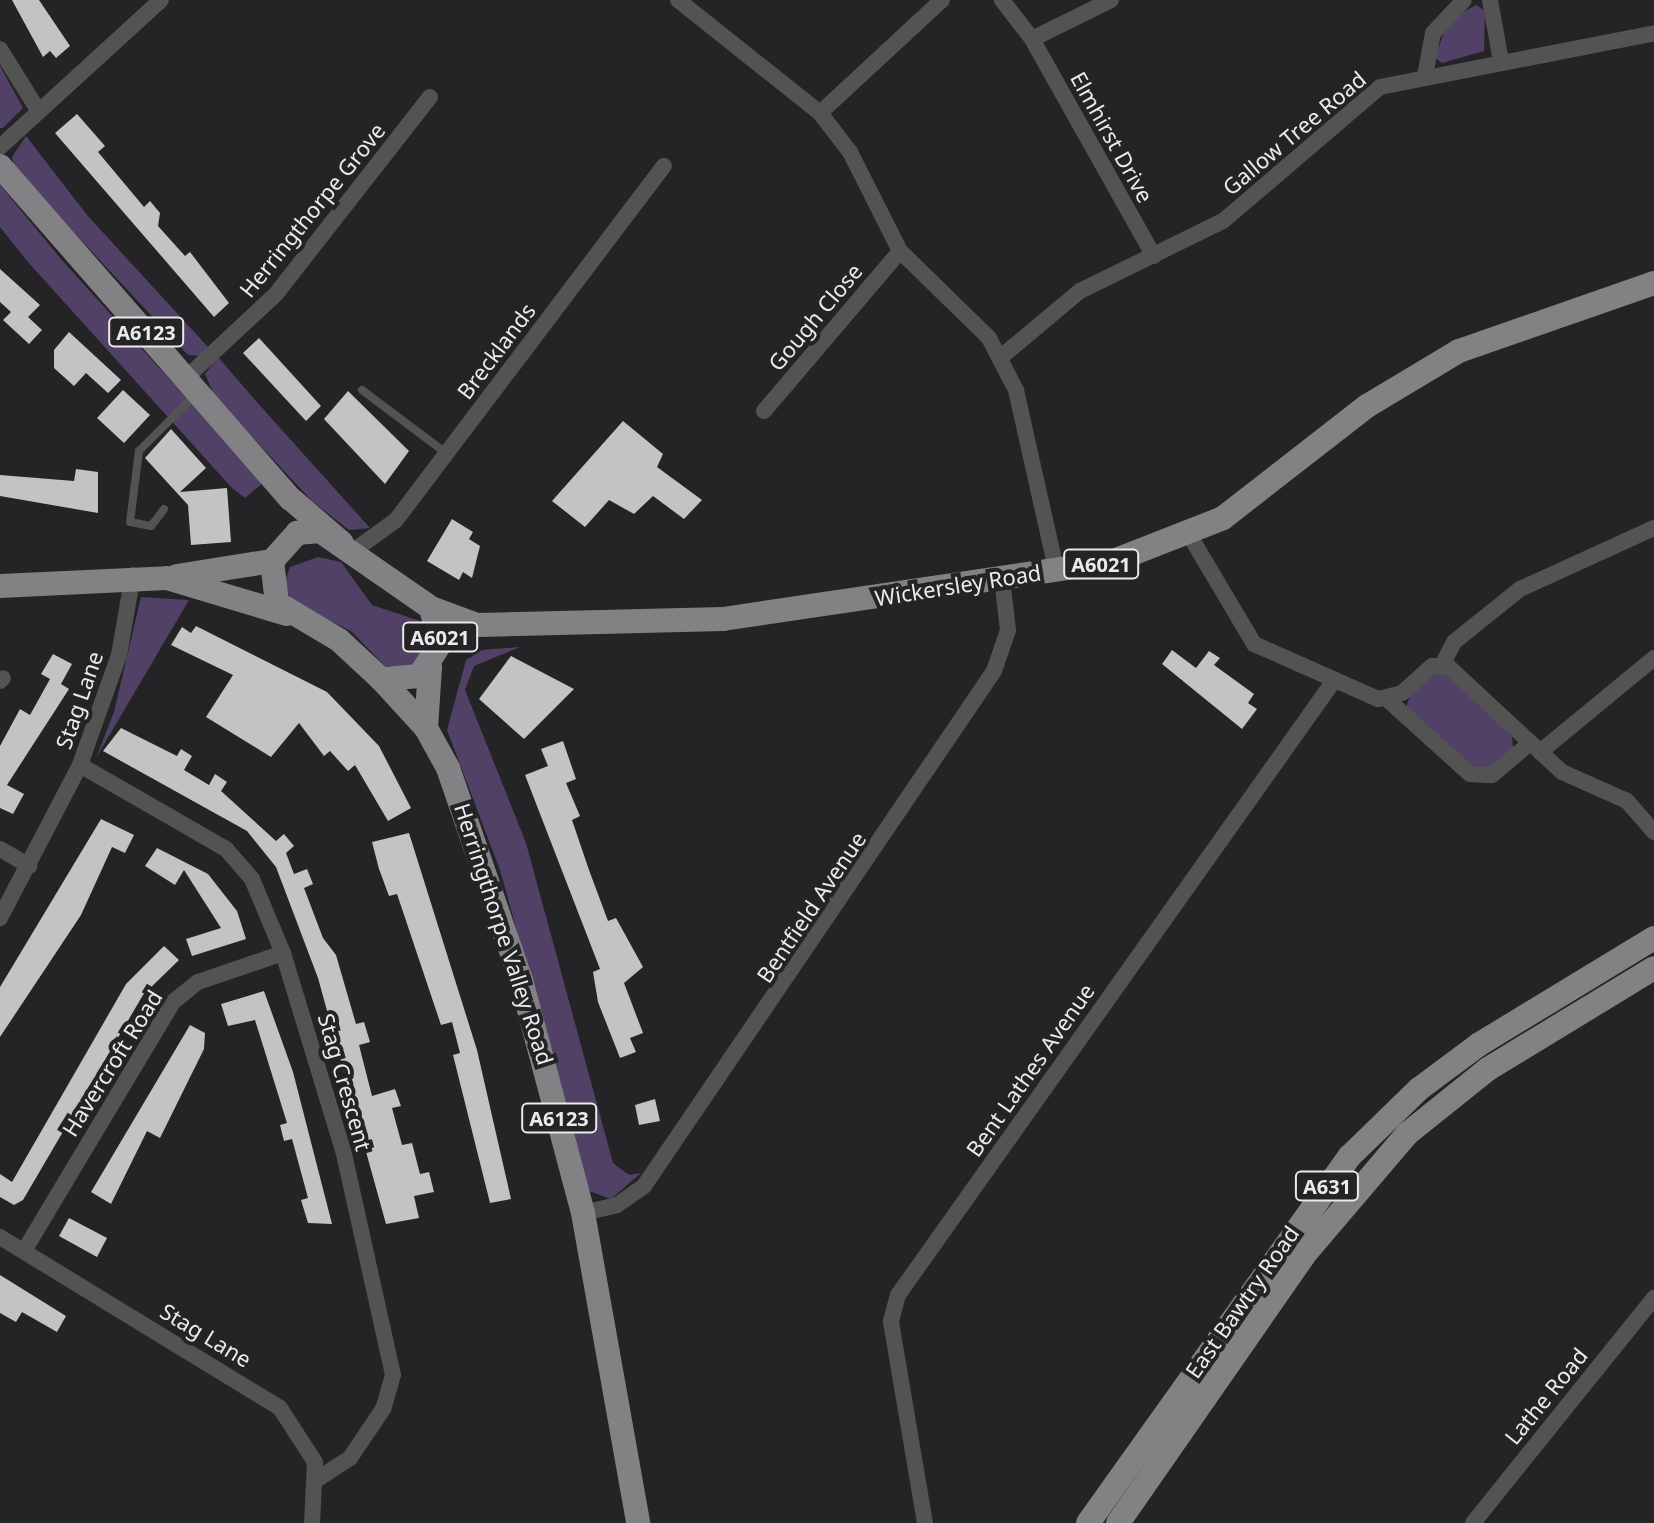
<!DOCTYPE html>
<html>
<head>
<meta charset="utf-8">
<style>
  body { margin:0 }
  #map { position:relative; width:1654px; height:1523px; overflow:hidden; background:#242325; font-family:"Noto Sans",sans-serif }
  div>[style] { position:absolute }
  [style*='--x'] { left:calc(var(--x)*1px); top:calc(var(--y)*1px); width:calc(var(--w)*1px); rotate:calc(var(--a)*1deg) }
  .green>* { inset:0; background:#524166 }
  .building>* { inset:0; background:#c3c2c5 }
  .service>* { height:8px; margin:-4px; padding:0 4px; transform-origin:4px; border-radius:4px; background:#535354 }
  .minor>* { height:16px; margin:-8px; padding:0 8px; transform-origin:8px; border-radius:8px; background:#535354 }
  .primary>* { height:24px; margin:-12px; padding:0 12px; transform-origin:12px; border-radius:12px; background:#828184 }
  span { translate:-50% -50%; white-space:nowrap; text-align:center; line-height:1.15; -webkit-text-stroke:8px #242325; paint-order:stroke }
  .shield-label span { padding:2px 6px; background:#242325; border:2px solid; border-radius:6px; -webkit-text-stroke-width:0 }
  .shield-label { font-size:20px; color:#ebeaec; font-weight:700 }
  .street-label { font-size:22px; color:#ebeaec }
</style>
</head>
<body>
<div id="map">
  <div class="green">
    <i style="clip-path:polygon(1476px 5px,1485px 11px,1484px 51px,1442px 63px,1435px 58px,1448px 20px)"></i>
    <i style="clip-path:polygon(0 66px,23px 108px,3px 128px,0 128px)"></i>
    <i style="clip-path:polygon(26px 136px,87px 215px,208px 347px,201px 356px,188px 355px,15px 169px,12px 157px)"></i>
    <i style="clip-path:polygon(0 185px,61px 259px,263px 483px,245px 498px,232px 488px,27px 261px,0 227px)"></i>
    <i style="clip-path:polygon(218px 357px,255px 400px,370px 528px,349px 530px,312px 501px,215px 397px,205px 374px)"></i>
    <i style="clip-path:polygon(318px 557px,341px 562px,372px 605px,426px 623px,428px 641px,414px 666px,385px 666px,351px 631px,292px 602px,284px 584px,290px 567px)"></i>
    <i style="clip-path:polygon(141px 597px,189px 600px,96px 758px,114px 712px)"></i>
    <i style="clip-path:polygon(520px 647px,474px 666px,465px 690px,526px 843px,613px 1163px,629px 1175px,641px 1173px,611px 1199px,589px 1191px,500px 870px,447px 730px,466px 660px,482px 650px)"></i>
    <i style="clip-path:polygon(1435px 673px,1449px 674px,1512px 736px,1513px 749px,1490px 769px,1475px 769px,1405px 711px,1410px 695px)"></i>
  </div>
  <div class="building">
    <i style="clip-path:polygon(12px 0,39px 0,70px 46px,56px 58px,50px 51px,43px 57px)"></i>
    <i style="clip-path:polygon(77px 114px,105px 146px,98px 152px,144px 207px,150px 201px,160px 213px,158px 226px,185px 256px,190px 252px,229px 303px,214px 317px,55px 133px)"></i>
    <i style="clip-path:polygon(0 269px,40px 305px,28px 317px,42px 330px,29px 344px,3px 320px,11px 312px,0 302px)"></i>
    <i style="clip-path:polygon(69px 332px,121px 380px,108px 393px,86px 373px,74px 386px,54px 368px,54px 350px)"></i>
    <i style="clip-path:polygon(259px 338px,321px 406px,306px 421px,243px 353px)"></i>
    <i style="clip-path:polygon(123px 390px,150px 415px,124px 443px,97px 418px)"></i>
    <i style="clip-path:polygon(348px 391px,409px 451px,385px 484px,324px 419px)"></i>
    <i style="clip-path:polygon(623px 421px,663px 454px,657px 467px,702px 500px,684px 519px,653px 496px,634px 514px,609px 500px,585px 527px,552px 501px)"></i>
    <i style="clip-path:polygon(171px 429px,206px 468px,180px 492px,227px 488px,231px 542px,191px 545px,188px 505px,145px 458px)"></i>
    <i style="clip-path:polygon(76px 469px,98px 472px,98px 513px,0 496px,0 475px,74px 481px)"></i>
    <i style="clip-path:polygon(452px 519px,473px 532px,469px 539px,480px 546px,472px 578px,463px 572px,459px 580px,427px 561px)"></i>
    <i style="clip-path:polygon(196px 626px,327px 692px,379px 746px,411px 808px,388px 821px,355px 765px,348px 771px,330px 751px,324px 756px,299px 723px,271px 757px,206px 717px,233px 675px,171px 645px,182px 627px,191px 633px)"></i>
    <i style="clip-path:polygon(1172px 650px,1196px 668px,1209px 651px,1220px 658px,1214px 665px,1254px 694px,1248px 703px,1257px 709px,1242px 729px,1162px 664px)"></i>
    <i style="clip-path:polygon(53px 654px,72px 664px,61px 684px,69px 689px,7px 785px,24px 794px,13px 814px,0 808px,0 746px,20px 709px,30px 715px,50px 679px,41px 674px)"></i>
    <i style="clip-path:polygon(511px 656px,574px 689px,524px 739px,479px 699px)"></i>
    <i style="clip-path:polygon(121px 728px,177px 756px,181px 749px,192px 756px,184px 770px,209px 785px,215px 774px,227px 782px,221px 791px,276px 841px,284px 834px,294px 846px,286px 853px,294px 874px,307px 869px,313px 884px,304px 888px,323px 938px,336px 955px,356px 1024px,364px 1022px,370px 1042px,359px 1045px,372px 1096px,395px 1089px,401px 1106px,392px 1108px,402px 1145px,412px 1143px,420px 1174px,429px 1172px,434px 1192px,414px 1196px,419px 1218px,386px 1224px,318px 978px,276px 867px,247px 831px,103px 751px)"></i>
    <i style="clip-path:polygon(563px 741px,576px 779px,566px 783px,580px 816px,572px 820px,589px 870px,608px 921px,616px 918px,643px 967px,624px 983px,643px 1033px,630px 1038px,636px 1052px,620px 1058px,598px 1002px,593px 972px,600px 969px,525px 775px,548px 766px,541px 749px)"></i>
    <i style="clip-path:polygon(101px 819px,134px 835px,125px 853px,112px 847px,81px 915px,0 1037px,0 987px)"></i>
    <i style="clip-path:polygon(409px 833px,477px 1050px,511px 1199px,490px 1203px,453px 1055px,460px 1053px,452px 1022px,441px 1025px,397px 894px,389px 896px,379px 869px,372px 842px)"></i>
    <i style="clip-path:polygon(157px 848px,208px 874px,237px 911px,246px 939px,192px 956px,186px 939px,221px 928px,184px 870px,175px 885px,145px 866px)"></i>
    <i style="clip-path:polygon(164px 946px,179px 960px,143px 995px,23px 1200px,14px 1205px,0 1197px,0 1174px,12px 1182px,126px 984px)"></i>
    <i style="clip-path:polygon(264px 991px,293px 1072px,332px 1224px,308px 1223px,301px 1200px,308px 1198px,292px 1139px,284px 1141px,280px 1125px,287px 1123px,255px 1020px,228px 1026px,221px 1004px)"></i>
    <i style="clip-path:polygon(190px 1025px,205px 1033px,204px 1049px,160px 1138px,147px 1131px,111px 1204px,91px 1192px)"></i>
    <i style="clip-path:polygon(655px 1099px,660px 1121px,639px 1125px,635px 1105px)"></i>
    <i style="clip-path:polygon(69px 1218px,107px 1238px,97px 1257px,59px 1236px)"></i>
    <i style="clip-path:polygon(0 1275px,66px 1316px,57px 1332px,22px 1312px,16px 1322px,0 1313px)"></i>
  </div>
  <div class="service">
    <i style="--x:362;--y:390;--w:105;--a:36.9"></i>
    <i style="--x:164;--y:509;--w:21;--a:127"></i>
    <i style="--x:151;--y:526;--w:21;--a:-169"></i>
    <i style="--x:130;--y:522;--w:72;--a:-82.8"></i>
    <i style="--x:139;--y:451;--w:81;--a:-45"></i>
  </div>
  <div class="minor">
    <i style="--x:678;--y:0;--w:181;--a:38.5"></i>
    <i style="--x:820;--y:113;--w:49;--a:52.4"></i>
    <i style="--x:850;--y:152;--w:111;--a:63.2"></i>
    <i style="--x:900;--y:251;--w:124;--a:44.3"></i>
    <i style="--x:989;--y:338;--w:59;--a:62.6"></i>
    <i style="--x:1016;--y:390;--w:183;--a:77.4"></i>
    <i style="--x:1002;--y:0;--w:49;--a:52.4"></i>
    <i style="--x:1032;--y:39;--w:88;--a:-26.3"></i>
    <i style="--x:1490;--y:0;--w:63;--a:79.9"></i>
    <i style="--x:1032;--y:39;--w:249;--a:60.7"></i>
    <i style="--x:0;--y:49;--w:72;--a:58.1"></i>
    <i style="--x:1425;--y:76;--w:44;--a:-79.5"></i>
    <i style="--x:1433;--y:33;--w:45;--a:-46.8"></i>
    <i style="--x:820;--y:113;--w:166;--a:-42.8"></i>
    <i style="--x:0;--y:147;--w:218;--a:-42.4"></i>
    <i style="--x:1001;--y:357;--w:103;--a:-39.9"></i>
    <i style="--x:1080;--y:291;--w:159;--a:-26.1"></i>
    <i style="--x:1223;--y:221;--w:206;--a:-40.5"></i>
    <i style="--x:1380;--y:87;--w:279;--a:-11.1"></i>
    <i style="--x:187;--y:377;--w:122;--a:-43"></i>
    <i style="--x:276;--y:294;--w:250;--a:-52"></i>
    <i style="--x:764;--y:411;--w:210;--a:-49.6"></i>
    <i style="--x:1190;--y:536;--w:126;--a:59.3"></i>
    <i style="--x:1254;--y:644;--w:136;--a:23.9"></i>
    <i style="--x:1378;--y:699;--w:25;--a:-14"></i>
    <i style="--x:1402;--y:693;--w:40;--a:-42"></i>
    <i style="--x:1432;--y:666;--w:17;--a:3"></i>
    <i style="--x:1449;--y:667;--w:154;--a:42.9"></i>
    <i style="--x:1562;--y:772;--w:71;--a:24"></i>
    <i style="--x:1627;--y:801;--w:41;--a:48.9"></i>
    <i style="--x:352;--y:552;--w:54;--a:-36"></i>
    <i style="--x:396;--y:520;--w:444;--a:-52.9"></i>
    <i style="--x:1442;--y:665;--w:26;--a:-62"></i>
    <i style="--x:1454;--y:642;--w:85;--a:-38.8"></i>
    <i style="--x:1520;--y:589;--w:147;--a:-24.5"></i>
    <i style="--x:0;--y:681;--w:4;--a:-45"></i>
    <i style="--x:1388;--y:700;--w:110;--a:42.1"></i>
    <i style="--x:1470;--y:774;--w:22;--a:3"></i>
    <i style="--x:1492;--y:775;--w:48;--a:-40"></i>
    <i style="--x:1540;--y:752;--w:148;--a:-39.5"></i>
    <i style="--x:80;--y:765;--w:168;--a:29.9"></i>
    <i style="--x:226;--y:849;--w:40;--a:49"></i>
    <i style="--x:252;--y:879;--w:80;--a:67.3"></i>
    <i style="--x:283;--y:953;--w:210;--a:73.1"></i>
    <i style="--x:344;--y:1154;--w:226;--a:77.5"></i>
    <i style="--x:393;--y:1375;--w:35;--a:106"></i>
    <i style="--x:383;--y:1409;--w:59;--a:124"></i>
    <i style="--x:350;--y:1458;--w:38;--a:147"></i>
    <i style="--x:0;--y:849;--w:34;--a:30"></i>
    <i style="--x:0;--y:918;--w:173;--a:-62.4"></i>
    <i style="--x:80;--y:765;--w:117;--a:-70.5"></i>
    <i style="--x:119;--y:655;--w:81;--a:-80.1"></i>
    <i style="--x:583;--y:1213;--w:35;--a:-13"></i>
    <i style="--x:617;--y:1205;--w:33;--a:-35"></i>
    <i style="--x:644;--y:1186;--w:623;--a:-55.8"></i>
    <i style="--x:994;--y:671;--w:43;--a:-71.1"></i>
    <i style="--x:1008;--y:630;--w:51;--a:-96.7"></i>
    <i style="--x:0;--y:1237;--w:328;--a:31.4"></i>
    <i style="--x:280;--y:1408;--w:64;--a:57.1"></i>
    <i style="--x:315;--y:1462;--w:61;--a:92.8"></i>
    <i style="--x:24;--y:1251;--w:290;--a:-59.1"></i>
    <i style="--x:173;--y:1002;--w:32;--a:-39"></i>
    <i style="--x:198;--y:982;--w:90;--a:-18.8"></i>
    <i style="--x:925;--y:1523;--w:205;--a:-99.6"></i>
    <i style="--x:891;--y:1321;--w:27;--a:-75"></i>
    <i style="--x:898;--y:1295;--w:752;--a:-54.64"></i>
    <i style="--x:1473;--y:1523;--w:289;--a:-51.2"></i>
  </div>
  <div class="primary">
    <i style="--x:0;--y:166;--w:442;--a:48.9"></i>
    <i style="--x:291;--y:499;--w:67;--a:40.8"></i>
    <i style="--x:320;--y:531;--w:135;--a:34.7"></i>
    <i style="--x:431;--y:608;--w:37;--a:76"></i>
    <i style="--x:440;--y:644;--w:38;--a:123"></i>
    <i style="--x:419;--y:676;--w:38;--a:175"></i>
    <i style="--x:381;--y:679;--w:57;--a:-137.1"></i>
    <i style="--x:339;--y:640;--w:72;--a:-149.2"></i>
    <i style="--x:277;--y:603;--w:42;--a:-96.8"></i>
    <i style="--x:272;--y:561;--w:38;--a:-48"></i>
    <i style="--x:297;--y:533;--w:23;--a:-5"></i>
    <i style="--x:177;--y:576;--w:96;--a:-9"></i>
    <i style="--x:0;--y:586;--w:167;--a:-2.7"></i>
    <i style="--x:167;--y:578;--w:125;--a:16.7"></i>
    <i style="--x:431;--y:608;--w:49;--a:20.3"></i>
    <i style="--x:477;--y:625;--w:246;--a:-1.4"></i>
    <i style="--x:723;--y:619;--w:392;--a:-8.4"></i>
    <i style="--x:1111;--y:562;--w:120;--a:-21.4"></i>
    <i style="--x:1223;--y:518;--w:182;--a:-37.9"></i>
    <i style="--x:1367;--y:406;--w:107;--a:-30.9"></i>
    <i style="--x:1459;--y:351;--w:207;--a:-19.2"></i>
    <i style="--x:381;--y:679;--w:67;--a:47.4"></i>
    <i style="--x:426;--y:728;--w:46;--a:61.2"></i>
    <i style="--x:448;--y:768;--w:224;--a:71"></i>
    <i style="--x:521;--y:980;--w:241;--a:75.1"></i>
    <i style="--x:583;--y:1213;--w:315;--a:79.9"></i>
    <i style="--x:426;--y:728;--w:61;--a:-86.2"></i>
    <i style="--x:1088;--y:1523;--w:451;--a:-54.5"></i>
    <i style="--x:1350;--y:1156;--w:96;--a:-44.2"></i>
    <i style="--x:1419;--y:1089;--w:74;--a:-36.7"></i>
    <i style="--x:1478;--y:1045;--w:206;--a:-31.3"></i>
    <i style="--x:1118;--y:1523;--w:326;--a:-55.2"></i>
    <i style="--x:1304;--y:1255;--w:159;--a:-49.6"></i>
    <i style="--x:1407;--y:1134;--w:104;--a:-38.7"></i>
    <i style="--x:1488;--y:1069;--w:194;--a:-31.3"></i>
  </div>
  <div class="shield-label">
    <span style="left:146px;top:332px">A6123</span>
    <span style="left:1101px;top:564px">A6021</span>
    <span style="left:440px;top:637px">A6021</span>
    <span style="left:559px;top:1118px">A6123</span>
    <span style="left:1327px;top:1186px">A631</span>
  </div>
  <div class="street-label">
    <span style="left:1294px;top:133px;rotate:-40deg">Gallow Tree Road</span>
    <span style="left:1112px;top:137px;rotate:61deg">Elmhirst Drive</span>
    <span style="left:312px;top:210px;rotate:-51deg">Herringthorpe Grove</span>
    <span style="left:815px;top:317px;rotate:-50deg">Gough Close</span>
    <span style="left:496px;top:351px;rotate:-53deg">Brecklands</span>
    <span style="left:958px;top:585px;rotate:-9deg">Wickersley Road</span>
    <span style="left:79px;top:700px;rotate:-71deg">Stag Lane</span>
    <span style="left:811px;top:907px;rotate:-56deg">Bentfield Avenue</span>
    <span style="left:504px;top:934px;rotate:72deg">Herringthorpe Valley Road</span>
    <span style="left:112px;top:1063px;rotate:-58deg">Havercroft Road</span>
    <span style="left:1030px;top:1070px;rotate:-55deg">Bent Lathes Avenue</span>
    <span style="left:345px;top:1082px;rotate:74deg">Stag Crescent</span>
    <span style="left:1242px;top:1302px;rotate:-55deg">East Bawtry Road</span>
    <span style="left:206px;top:1335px;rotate:31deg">Stag Lane</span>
    <span style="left:1546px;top:1396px;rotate:-51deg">Lathe Road</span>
  </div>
</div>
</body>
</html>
